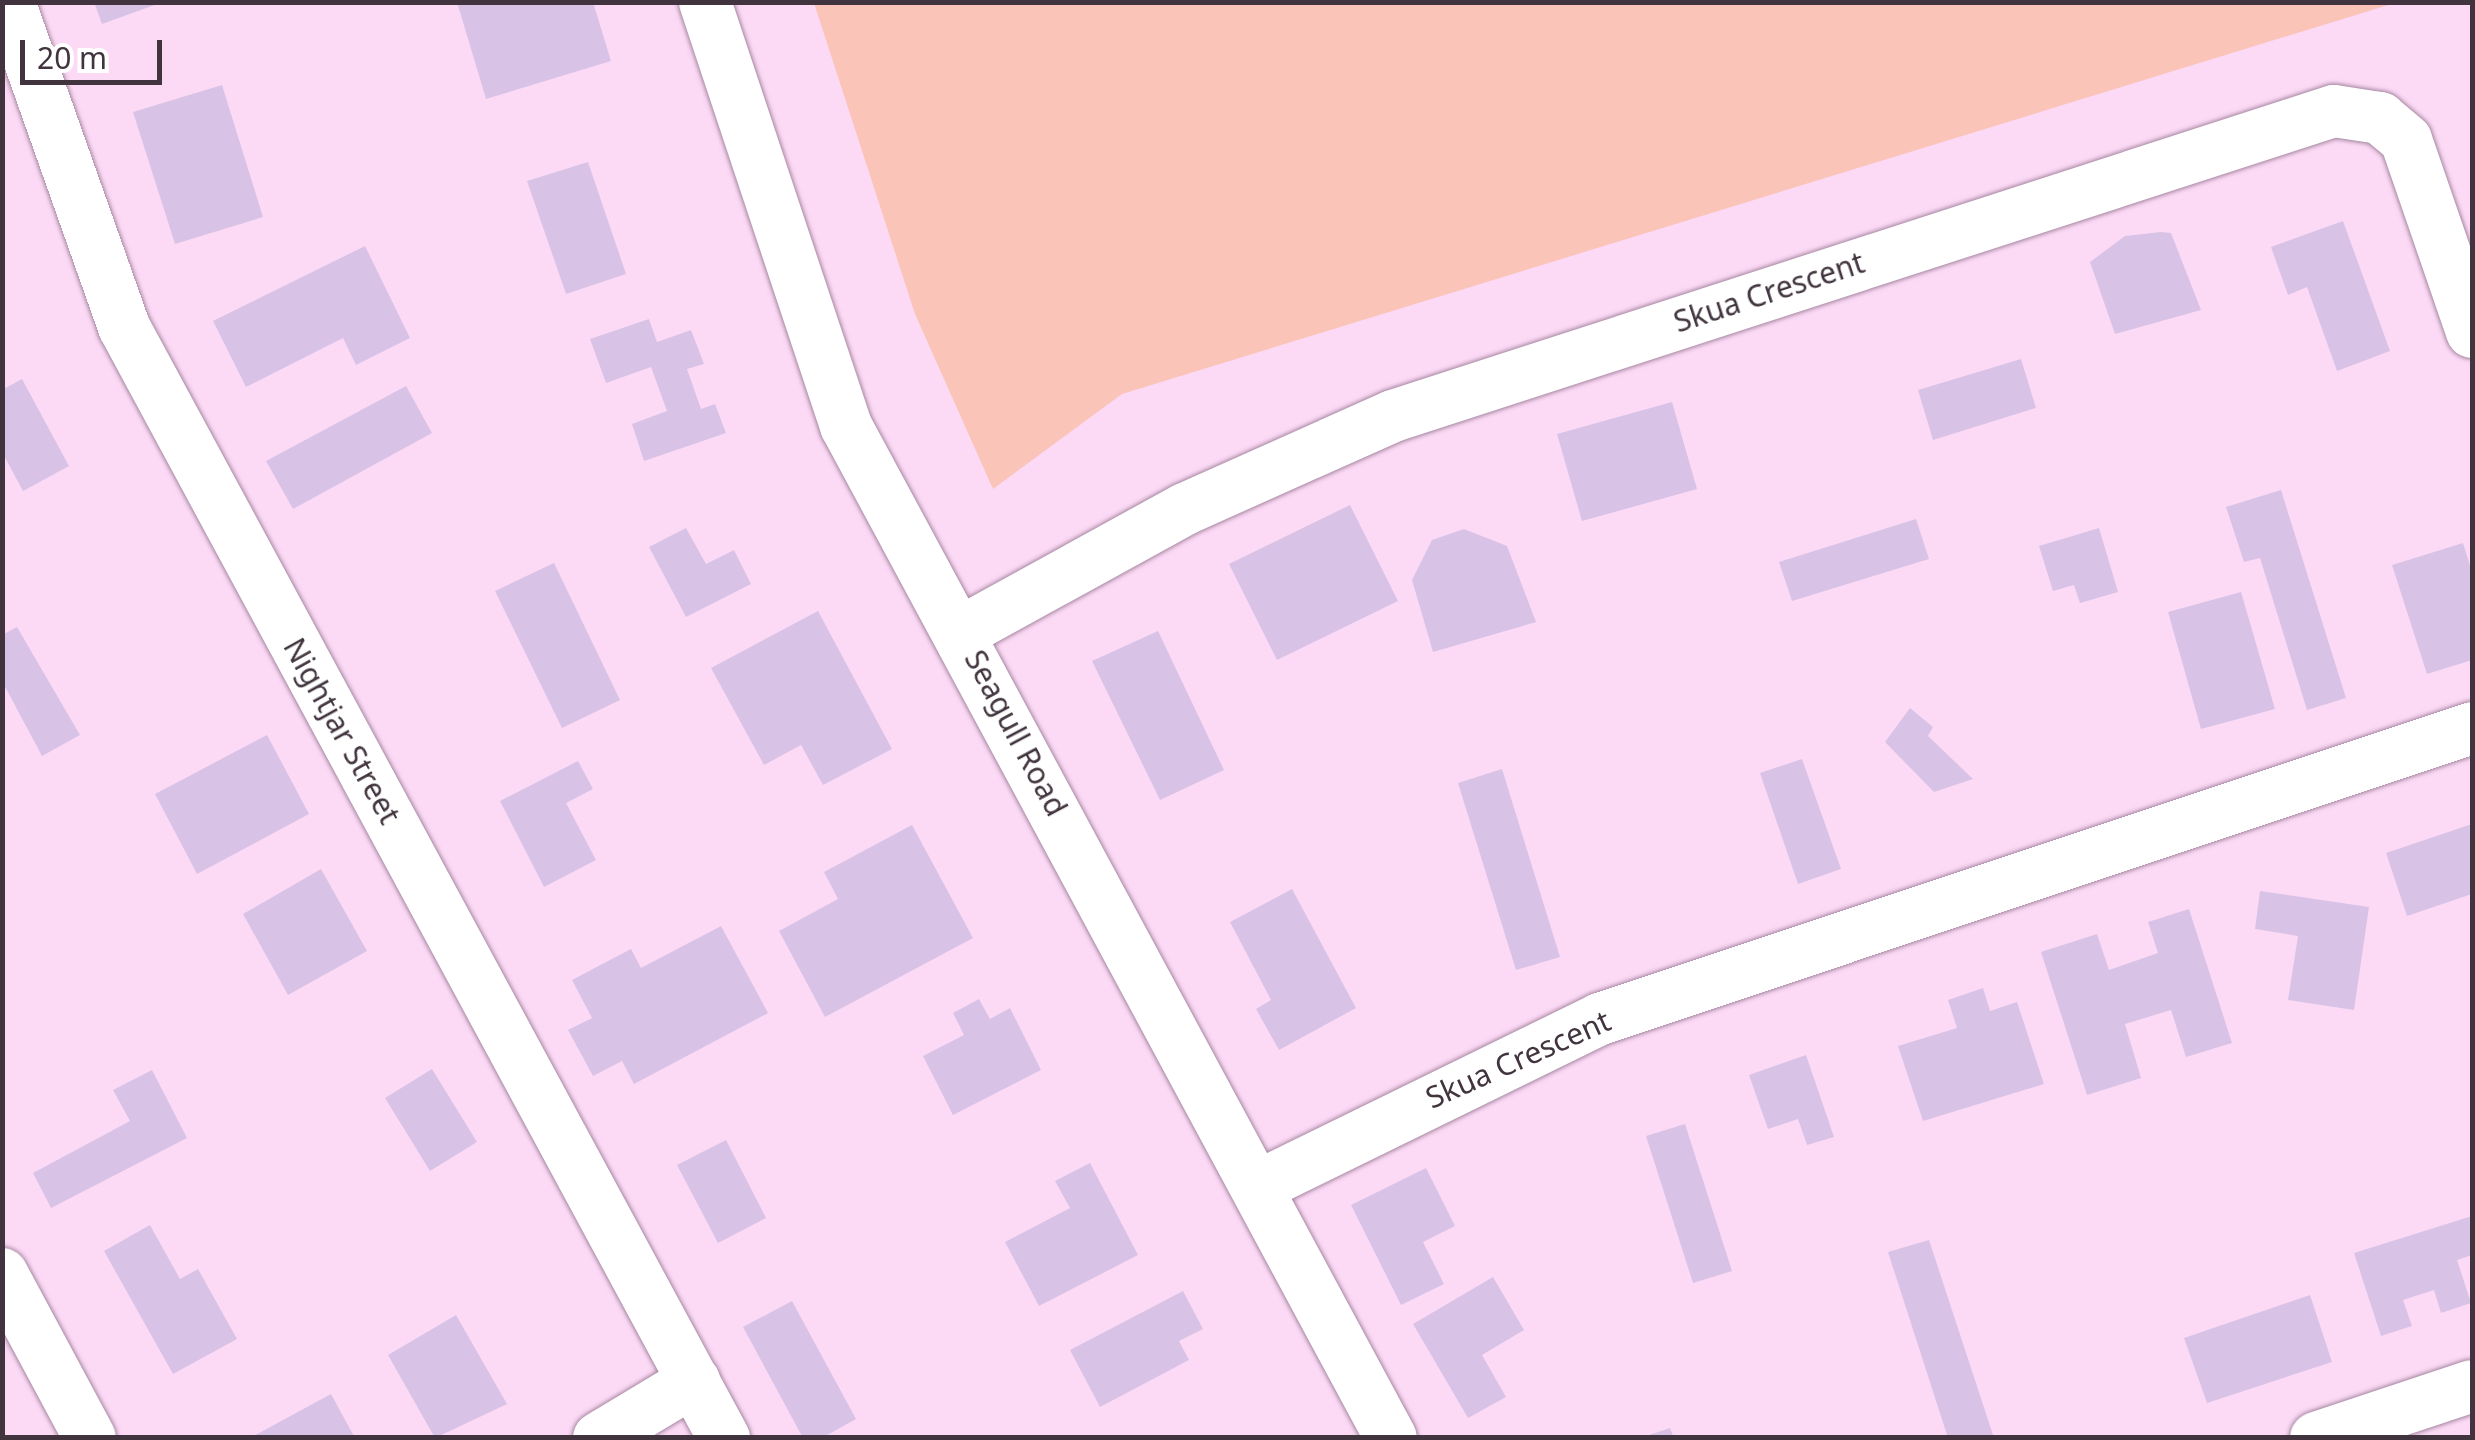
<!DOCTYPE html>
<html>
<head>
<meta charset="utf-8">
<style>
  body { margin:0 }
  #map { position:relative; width:2475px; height:1440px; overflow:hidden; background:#fcdaf6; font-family:"Noto Sans",sans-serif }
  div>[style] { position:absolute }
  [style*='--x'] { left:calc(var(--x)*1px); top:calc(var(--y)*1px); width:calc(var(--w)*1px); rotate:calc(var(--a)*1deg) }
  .green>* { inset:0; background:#fac4b9 }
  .building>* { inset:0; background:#d8c3e6 }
  .roads { filter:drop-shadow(0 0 2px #a687a1) drop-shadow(0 0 2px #a687a1) }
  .street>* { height:52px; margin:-26px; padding:0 26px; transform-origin:26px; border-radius:26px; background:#fff }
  span { translate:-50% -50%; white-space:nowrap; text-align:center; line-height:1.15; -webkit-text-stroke:8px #fff; paint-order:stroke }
  .street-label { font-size:30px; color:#41343e }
  .frame { position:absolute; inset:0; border:5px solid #41343e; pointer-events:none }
  .scale { position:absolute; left:20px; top:40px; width:142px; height:45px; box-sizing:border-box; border:5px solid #41343e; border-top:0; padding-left:12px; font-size:30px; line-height:35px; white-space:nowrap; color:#41343e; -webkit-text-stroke:8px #fff; paint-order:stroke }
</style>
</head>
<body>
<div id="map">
  <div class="green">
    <i style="clip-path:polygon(814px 3px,814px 2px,2395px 3px,1122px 394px,993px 489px,915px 314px)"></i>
  </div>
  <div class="building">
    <i style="clip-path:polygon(94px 2px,160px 2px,160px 3px,102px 24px)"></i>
    <i style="clip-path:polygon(457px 2px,593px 2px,611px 61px,486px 99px)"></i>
    <i style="clip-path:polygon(222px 85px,263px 217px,175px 244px,133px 112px)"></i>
    <i style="clip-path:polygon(588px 162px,626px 274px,566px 294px,527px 181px)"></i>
    <i style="clip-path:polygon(2343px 221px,2390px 351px,2337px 371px,2307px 287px,2288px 295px,2271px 247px)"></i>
    <i style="clip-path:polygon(2161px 232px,2171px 233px,2201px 310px,2115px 334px,2090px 262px,2125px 236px)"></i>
    <i style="clip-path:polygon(365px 246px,410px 338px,356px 365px,343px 338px,246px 387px,213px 321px)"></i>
    <i style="clip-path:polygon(649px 319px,657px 342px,691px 330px,704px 364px,687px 369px,701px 409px,715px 404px,726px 433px,644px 461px,632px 424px,667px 411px,651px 367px,606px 383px,590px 339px)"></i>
    <i style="clip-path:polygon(2021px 359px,2036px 408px,1933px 440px,1918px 390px)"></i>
    <i style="clip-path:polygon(22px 379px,69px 466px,23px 491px,2px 452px,2px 390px)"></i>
    <i style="clip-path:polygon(406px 386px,432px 433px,293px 509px,266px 461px)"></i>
    <i style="clip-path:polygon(1672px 402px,1697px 489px,1582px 521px,1557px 434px)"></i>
    <i style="clip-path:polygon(2281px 490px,2346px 698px,2307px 710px,2260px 558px,2244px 562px,2226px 507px)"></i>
    <i style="clip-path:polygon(1350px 505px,1398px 601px,1277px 660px,1229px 564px)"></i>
    <i style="clip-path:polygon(1916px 519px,1929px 559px,1792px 601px,1779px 562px)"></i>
    <i style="clip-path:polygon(686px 528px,706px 564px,734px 550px,751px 584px,686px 617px,649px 547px)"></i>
    <i style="clip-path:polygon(2099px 528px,2118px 592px,2080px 603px,2074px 585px,2053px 591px,2039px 546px)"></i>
    <i style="clip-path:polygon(1464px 529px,1507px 546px,1536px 622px,1433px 652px,1412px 580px,1432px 540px)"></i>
    <i style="clip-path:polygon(2463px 543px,2472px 572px,2472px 660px,2427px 674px,2392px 565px)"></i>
    <i style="clip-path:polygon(554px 563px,620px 700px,562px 728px,495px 591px)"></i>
    <i style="clip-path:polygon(2241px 592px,2275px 709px,2201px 729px,2168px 612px)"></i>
    <i style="clip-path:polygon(818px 611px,892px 749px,823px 785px,801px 745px,764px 765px,711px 668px)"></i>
    <i style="clip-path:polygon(17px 627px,80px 735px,42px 756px,2px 681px,2px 635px)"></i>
    <i style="clip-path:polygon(1158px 631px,1224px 770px,1160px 800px,1092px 661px)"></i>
    <i style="clip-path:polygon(1910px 708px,1933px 727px,1928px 736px,1973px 779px,1934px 792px,1885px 742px)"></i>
    <i style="clip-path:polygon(267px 735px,309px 814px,197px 874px,155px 794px)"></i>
    <i style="clip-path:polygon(1802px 759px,1841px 869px,1798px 884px,1760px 773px)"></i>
    <i style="clip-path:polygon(578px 761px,593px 789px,566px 803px,596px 860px,544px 887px,500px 801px)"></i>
    <i style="clip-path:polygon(1502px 769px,1560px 957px,1516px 970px,1458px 783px)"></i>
    <i style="clip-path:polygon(2472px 824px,2472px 894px,2407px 916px,2386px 853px)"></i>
    <i style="clip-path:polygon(912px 825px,973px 938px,825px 1017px,779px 931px,838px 899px,824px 872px)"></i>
    <i style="clip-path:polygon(321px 869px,367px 951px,288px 995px,243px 914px)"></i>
    <i style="clip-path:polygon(1292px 889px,1356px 1008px,1279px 1050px,1256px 1009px,1271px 1000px,1230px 922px)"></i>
    <i style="clip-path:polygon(2260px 891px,2369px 907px,2354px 1010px,2288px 1000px,2298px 936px,2255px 929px)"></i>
    <i style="clip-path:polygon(2189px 909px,2232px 1043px,2186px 1057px,2171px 1010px,2125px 1024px,2141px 1078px,2087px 1095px,2041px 952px,2097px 934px,2109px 970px,2158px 953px,2148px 922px)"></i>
    <i style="clip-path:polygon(721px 926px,768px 1013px,634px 1084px,622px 1061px,593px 1076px,568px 1030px,592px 1018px,572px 980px,631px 949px,641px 968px)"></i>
    <i style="clip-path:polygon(1983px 988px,1990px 1011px,2017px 1002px,2044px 1084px,1923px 1121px,1898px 1046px,1957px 1028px,1948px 1000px)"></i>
    <i style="clip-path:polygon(979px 999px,990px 1019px,1010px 1008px,1041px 1070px,953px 1115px,923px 1056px,964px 1035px,953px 1013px)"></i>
    <i style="clip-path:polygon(1806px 1055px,1834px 1137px,1807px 1145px,1798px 1119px,1768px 1129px,1749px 1075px)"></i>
    <i style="clip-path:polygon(432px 1069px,477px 1142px,430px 1171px,385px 1098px)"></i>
    <i style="clip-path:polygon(152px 1070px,187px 1138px,51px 1208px,33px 1173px,130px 1121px,113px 1090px)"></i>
    <i style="clip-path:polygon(1685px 1124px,1732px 1271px,1693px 1283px,1646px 1136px)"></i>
    <i style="clip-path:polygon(726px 1140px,766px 1218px,718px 1243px,677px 1165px)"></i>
    <i style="clip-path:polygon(1090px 1163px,1138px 1255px,1039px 1306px,1005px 1242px,1070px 1208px,1055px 1181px)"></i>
    <i style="clip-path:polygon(1426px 1168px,1455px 1226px,1423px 1242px,1444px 1284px,1401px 1305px,1351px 1205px)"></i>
    <i style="clip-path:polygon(2472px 1216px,2472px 1255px,2457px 1260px,2471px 1303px,2441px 1313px,2434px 1290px,2403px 1300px,2412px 1326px,2381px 1336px,2354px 1253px)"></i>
    <i style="clip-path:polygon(150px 1225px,180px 1279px,198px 1269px,237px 1339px,173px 1374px,104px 1251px)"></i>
    <i style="clip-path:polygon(1929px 1240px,1994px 1438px,1948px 1438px,1888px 1252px)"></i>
    <i style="clip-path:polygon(1493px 1277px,1524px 1330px,1482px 1355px,1506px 1397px,1468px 1418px,1413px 1324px)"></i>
    <i style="clip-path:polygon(1183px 1291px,1203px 1329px,1179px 1341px,1189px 1360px,1100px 1407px,1070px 1350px)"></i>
    <i style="clip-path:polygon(2310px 1295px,2332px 1362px,2207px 1403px,2184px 1338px)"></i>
    <i style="clip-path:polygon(792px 1301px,856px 1419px,822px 1438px,803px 1438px,743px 1327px)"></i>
    <i style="clip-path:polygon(456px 1315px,507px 1404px,435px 1438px,388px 1355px)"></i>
    <i style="clip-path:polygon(331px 1394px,355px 1438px,250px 1438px)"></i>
    <i style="clip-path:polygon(1670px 1428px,1674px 1438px,1643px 1438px,1643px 1437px)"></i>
  </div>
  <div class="roads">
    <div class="street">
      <i style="--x:9;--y:2;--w:345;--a:70.5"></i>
      <i style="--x:124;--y:327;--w:1263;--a:61.63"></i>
      <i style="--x:705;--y:2;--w:447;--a:71.6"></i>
      <i style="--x:846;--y:426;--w:1149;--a:61.7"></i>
      <i style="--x:963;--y:631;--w:253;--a:-28.8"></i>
      <i style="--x:1185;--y:509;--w:228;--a:-24.1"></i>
      <i style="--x:1393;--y:416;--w:989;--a:-17.96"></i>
      <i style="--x:2334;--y:111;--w:47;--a:8.7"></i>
      <i style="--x:2380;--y:118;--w:34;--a:40"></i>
      <i style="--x:2406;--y:140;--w:203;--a:71"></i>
      <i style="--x:1257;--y:1187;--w:382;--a:-26.1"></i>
      <i style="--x:1600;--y:1019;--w:919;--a:-18.45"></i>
      <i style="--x:2;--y:1274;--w:186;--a:61.8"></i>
      <i style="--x:599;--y:1438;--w:111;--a:-31"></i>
      <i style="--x:2316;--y:1438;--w:164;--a:-18.4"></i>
    </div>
  </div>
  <div class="street-label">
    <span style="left:1769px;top:292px;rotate:-18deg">Skua Crescent</span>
    <span style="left:342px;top:731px;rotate:61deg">Nightjar Street</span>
    <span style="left:1016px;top:733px;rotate:62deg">Seagull Road</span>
    <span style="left:1518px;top:1059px;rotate:-24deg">Skua Crescent</span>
  </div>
  <div class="frame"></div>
  <div class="scale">20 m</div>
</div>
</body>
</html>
